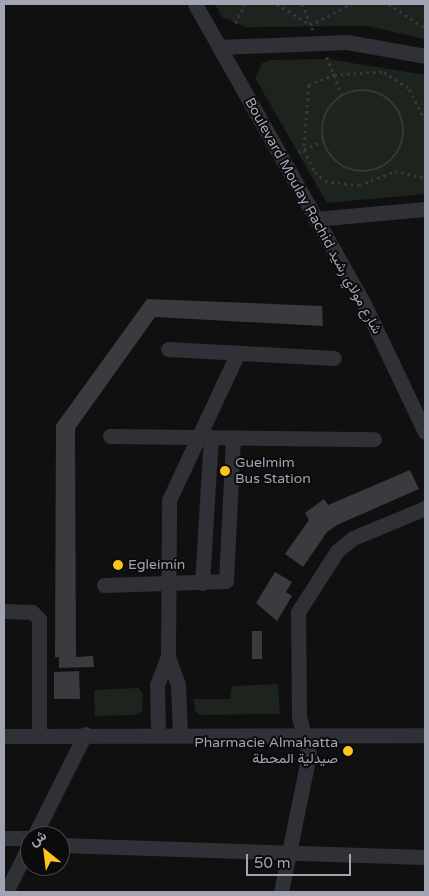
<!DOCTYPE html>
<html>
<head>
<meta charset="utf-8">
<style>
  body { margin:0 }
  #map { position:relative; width:429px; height:896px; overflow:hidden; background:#101011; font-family:"Varela Round",Vazirmatn,sans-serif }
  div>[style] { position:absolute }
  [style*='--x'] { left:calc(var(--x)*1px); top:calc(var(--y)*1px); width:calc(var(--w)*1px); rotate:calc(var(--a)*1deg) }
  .green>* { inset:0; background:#1c241d }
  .building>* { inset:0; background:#3a3a3f }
  .path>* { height:2.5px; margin-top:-1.25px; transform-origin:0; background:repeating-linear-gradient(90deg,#36383d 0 2.5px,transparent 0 6.5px) }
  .path>.ring { margin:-1.25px; padding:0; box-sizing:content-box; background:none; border:2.5px solid #36383d; border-radius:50% }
  .minor>* { height:15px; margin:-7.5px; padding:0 7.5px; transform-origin:7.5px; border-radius:7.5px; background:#303136 }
  .dots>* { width:14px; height:14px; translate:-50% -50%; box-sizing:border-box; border:2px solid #0b0b0c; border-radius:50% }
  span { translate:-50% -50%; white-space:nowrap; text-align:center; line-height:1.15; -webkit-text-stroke:4px #0b0b0c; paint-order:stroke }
  .street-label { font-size:14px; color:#a0a4b3 }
  .poi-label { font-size:14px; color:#a0a4b3 }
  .left { translate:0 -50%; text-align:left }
  .right { translate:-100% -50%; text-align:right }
  .frame { position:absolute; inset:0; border:5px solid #a0a4b3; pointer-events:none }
  .north { position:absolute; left:20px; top:826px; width:50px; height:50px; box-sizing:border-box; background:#0b0b0c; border:1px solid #47484f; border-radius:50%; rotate:331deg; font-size:14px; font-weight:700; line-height:20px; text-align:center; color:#a0a4b3 }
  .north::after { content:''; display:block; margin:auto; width:18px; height:22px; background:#fdc51c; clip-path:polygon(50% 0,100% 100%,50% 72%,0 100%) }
  .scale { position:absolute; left:246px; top:854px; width:105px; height:22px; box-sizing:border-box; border:2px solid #a0a4b3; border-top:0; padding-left:6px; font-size:15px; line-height:18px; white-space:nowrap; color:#a0a4b3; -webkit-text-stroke:4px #0b0b0c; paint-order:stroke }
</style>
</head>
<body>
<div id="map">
  <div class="green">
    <i style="clip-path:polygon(215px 4px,425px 4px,425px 39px,367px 26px,246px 27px,222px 17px)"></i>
    <i style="clip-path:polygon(328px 59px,425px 75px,425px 194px,327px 203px,255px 78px,262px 63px,271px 60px)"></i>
    <i style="clip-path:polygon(278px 684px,280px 714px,199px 715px,195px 711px,194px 699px,230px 699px,232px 686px)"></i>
    <i style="clip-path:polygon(138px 688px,143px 694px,142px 711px,135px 715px,95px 716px,94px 690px)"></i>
  </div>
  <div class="building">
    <i style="clip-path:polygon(147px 299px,322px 306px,323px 326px,155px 317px,75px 429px,76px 657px,93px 656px,94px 667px,59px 668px,59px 657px,55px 657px,56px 425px)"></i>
    <i style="clip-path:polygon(410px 470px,419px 489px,337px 525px,327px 532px,303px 567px,285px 554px,309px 520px,305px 513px,324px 499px,328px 505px)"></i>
    <i style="clip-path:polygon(275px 572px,292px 582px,286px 592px,292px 596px,277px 621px,256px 603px)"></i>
    <i style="clip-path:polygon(252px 631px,262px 631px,262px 659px,252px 659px)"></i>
    <i style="clip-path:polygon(79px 671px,80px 699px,54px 699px,54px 672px)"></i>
  </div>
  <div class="path">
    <i style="--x:251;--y:4;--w:5;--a:0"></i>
    <i style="--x:277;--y:4;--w:39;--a:32"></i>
    <i style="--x:310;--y:25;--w:46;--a:-27.1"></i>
    <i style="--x:302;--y:4;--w:28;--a:67"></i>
    <i style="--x:389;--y:4;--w:43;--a:33.7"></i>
    <i style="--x:235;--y:23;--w:21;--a:-62"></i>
    <i style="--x:327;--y:57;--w:42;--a:69"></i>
    <i class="ring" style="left:322px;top:90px;width:79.5px;height:79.5px"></i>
    <i style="--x:425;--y:121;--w:37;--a:-117"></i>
    <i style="--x:408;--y:88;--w:31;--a:-148"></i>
    <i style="--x:382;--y:72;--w:47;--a:176.3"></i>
    <i style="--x:335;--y:75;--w:28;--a:159"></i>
    <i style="--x:309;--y:85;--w:65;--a:94.4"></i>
    <i style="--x:304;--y:150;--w:25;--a:63"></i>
    <i style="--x:315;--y:172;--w:13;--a:42"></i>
    <i style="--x:325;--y:181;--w:34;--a:7"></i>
    <i style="--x:359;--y:185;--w:39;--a:-21"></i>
    <i style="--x:395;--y:171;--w:31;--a:13"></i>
    <i style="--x:298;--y:152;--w:27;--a:-24"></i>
  </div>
  <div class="minor">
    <i style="--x:195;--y:4;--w:342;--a:60.6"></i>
    <i style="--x:363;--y:302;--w:144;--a:64.5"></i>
    <i style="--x:219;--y:47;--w:128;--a:-2.2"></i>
    <i style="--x:347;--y:42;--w:79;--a:10.2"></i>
    <i style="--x:315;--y:219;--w:110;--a:-5.2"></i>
    <i style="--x:168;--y:349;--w:166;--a:3.1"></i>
    <i style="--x:110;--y:436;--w:264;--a:0.7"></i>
    <i style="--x:202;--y:583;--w:146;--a:-86.5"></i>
    <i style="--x:104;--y:585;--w:122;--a:-1.9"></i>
    <i style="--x:226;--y:581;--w:144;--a:-87.2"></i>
    <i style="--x:4;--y:611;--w:28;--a:2"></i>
    <i style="--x:32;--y:612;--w:10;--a:45"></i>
    <i style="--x:39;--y:619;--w:116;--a:90"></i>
    <i style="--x:168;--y:657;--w:29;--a:70"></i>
    <i style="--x:178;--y:684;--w:51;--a:87.8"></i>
    <i style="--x:158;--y:735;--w:50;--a:-91.1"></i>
    <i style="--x:157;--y:685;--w:30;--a:-69"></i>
    <i style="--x:168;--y:657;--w:157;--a:-89.6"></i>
    <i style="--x:169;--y:500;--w:162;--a:-64.9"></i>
    <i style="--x:4;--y:736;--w:421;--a:-0.1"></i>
    <i style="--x:34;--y:836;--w:114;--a:-63.4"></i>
    <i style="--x:4;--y:838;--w:26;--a:0"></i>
    <i style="--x:60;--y:845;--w:365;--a:1.9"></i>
    <i style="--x:6;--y:892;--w:54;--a:-63.4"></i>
    <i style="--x:281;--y:892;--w:141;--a:-78.5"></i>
    <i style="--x:309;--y:754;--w:38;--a:-105"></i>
    <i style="--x:299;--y:717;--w:105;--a:-90.5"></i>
    <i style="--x:298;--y:612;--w:72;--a:-57.4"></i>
    <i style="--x:337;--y:551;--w:21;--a:-39"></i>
    <i style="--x:353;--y:538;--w:78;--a:-22.6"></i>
  </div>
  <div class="dots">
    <i style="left:225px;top:471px;background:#fdc51c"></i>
    <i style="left:118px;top:565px;background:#fdc51c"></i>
    <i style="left:348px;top:751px;background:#fdc51c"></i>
  </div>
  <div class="street-label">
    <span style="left:313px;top:216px;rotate:61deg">Boulevard Moulay Rachid شارع مولاي رشيد</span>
  </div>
  <div class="poi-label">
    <span class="left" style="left:235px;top:471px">Guelmim<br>Bus Station</span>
    <span class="left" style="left:128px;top:565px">Egleimín</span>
    <span class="right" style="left:338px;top:751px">Pharmacie Almahatta<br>صيدلية المحطة</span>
  </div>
  <div class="frame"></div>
  <div class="north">ش</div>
  <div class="scale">50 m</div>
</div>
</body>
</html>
